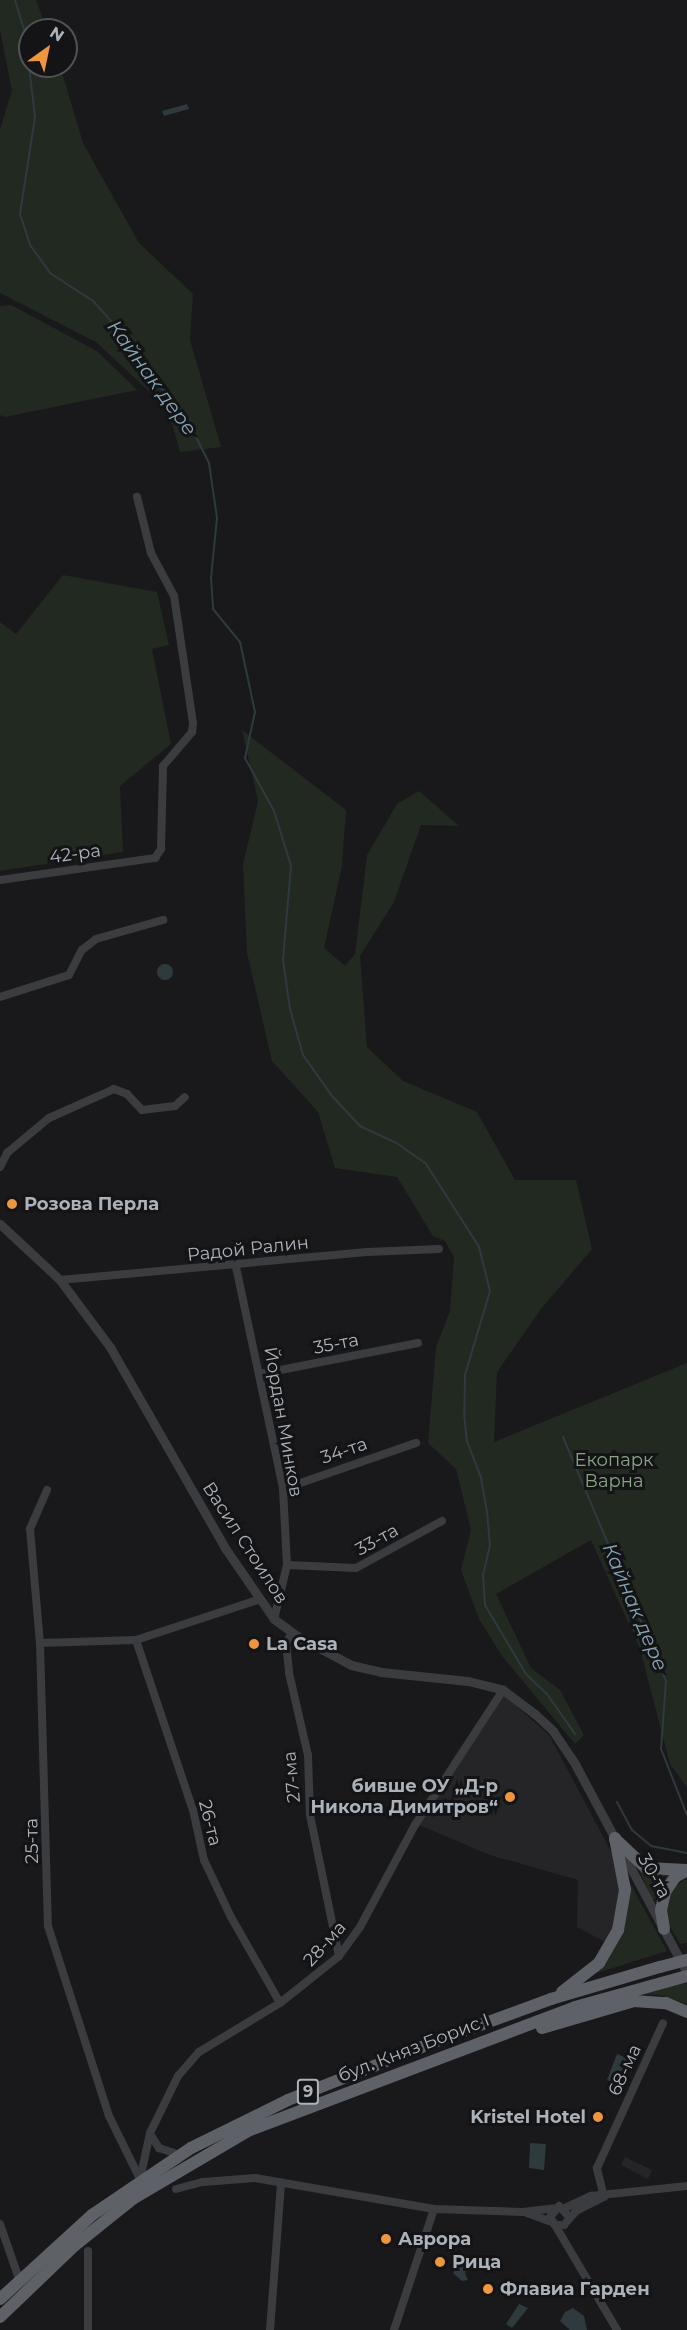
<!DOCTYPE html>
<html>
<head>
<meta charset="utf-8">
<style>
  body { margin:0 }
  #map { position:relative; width:687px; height:2330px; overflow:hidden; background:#19191b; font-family:Montserrat,sans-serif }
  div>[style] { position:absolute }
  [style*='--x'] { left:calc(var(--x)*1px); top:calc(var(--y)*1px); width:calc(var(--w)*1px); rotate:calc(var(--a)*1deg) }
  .built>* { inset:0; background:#252528 }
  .green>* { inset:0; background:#212921 }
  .water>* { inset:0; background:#2f3a3f }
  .round { border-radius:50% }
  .stream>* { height:2px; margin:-1px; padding:0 1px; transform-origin:1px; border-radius:1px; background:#2f3a3f }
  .minor>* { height:8px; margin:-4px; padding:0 4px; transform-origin:4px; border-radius:4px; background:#3a3c40 }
  .tertiary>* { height:9px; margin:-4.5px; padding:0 4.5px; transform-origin:4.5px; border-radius:4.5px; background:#3a3c40 }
  .trunk>* { height:12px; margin:-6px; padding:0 6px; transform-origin:6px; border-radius:6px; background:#5e6268 }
  .trunk-bridge>* { height:12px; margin:-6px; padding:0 6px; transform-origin:6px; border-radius:6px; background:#5e6268 }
  .dots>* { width:16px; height:16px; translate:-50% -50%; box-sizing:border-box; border:3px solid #141416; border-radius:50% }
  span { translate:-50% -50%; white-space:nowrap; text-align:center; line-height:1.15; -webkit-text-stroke:6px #141416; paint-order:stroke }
  .shield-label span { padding:2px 4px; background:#141416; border:2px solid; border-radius:4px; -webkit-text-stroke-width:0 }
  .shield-label { font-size:16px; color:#acb2ba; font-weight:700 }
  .street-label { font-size:18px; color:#acb2ba }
  .poi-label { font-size:18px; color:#acb2ba; font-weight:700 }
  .left { translate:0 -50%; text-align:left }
  .right { translate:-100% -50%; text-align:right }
  .park-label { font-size:18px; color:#87a483 }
  .water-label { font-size:20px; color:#84a5b4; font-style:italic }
  .north { position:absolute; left:18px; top:18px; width:60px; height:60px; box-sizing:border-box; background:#141416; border:2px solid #515358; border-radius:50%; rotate:33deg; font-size:16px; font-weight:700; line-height:24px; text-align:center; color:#acb2ba }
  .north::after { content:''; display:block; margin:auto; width:21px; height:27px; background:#ed963f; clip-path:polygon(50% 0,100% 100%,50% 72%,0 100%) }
</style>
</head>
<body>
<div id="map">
  <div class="built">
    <i style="clip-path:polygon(504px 1695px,549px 1735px,612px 1853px,620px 1892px,609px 1944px,577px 1927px,578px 1880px,490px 1855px,419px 1825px)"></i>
    <i style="clip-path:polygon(625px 2157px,652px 2170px,648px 2179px,621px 2165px)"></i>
  </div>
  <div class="green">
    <i style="clip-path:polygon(0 0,36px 0,47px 30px,30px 30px,30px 66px,60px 66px,83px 143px,139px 243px,193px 294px,190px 340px,221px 447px,180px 452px,168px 409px,96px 342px,0 293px,0 129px,12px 91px,0 30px)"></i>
    <i style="clip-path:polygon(11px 305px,97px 351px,137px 390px,5px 417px,0 415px,0 306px)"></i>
    <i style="clip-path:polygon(63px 575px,157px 592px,169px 645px,152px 649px,171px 744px,120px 786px,123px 852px,0 871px,0 622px,16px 634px)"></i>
    <i style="clip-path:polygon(242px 730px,346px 810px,342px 866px,324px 948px,345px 966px,355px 954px,367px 855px,397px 804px,419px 791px,459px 826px,421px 825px,394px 902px,360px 956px,367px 1047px,403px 1081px,477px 1112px,515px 1180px,576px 1180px,592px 1249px,541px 1309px,497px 1372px,494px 1442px,687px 1363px,687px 1787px,670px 1764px,640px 1649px,591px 1540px,496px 1594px,531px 1668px,560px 1690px,584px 1735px,575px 1744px,502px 1656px,479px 1619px,461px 1570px,471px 1530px,456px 1469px,428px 1443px,436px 1347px,450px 1311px,454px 1257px,445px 1241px,433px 1236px,397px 1177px,335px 1168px,318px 1112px,272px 1061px,247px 953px,243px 864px,258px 801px)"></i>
    <i style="clip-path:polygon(638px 1868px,671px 1874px,655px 1899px,652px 1899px)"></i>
    <i style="clip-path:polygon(687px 1878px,687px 1943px,680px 1944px,667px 1921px,666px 1904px,674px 1887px)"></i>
    <i style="clip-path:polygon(630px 1883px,667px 1951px,597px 1973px,623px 1929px)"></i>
    <i style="clip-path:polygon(687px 1983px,687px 2004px,660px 1995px,632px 1994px)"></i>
  </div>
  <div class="water">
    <i style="clip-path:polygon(187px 104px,189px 109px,164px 116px,162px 111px)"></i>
    <i class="round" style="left:157px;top:964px;width:16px;height:16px"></i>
    <i style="clip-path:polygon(617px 2054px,629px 2059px,619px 2085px,607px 2080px)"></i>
    <i style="clip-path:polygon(530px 2143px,546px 2144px,544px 2170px,529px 2168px)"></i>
    <i style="clip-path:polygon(460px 2260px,469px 2263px,465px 2274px,468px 2280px,462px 2281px,453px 2273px)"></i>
    <i style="clip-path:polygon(519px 2304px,528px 2308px,512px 2328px,506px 2324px)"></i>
    <i style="clip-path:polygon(573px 2308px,584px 2316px,587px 2330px,570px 2330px,560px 2321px,565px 2312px)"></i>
  </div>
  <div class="stream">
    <i style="--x:15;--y:0;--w:34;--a:73"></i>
    <i style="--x:25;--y:32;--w:86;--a:83.3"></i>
    <i style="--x:35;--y:117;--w:98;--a:98.8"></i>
    <i style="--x:20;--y:214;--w:33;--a:72"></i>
    <i style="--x:30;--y:245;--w:34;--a:54"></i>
    <i style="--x:50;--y:273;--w:51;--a:33.1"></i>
    <i style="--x:93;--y:301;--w:30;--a:48"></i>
    <i style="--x:113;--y:323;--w:39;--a:59"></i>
    <i style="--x:133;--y:356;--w:79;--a:48.6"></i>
    <i style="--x:185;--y:415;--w:54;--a:63.4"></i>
    <i style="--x:209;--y:463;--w:56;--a:81.7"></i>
    <i style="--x:217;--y:518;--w:60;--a:95.7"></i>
    <i style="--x:211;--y:578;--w:31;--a:86"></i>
    <i style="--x:213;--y:609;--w:43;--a:50.7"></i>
    <i style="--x:240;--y:642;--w:72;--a:77.9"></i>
    <i style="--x:255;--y:712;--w:47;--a:102.3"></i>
    <i style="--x:245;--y:758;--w:60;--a:61.3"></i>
    <i style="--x:274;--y:811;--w:58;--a:72.8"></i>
    <i style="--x:291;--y:866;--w:94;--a:94.9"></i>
    <i style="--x:283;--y:960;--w:49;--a:81.9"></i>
    <i style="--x:290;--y:1009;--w:48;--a:74.2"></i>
    <i style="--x:303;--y:1055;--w:50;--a:54.7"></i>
    <i style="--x:332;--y:1096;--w:41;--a:47"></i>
    <i style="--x:360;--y:1126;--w:38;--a:25"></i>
    <i style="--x:395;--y:1142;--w:38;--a:35"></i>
    <i style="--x:426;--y:1164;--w:98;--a:57.4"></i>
    <i style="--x:479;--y:1247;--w:45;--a:76"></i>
    <i style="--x:490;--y:1291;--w:88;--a:106.6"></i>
    <i style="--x:465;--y:1375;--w:39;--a:91"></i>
    <i style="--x:464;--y:1414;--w:27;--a:84"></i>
    <i style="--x:467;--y:1441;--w:40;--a:69"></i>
    <i style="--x:481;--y:1478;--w:34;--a:80"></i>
    <i style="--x:487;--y:1511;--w:34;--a:85"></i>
    <i style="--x:490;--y:1545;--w:32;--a:103"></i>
    <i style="--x:483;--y:1576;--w:29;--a:86"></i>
    <i style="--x:485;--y:1605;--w:80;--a:59.3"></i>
    <i style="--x:526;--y:1674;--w:29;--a:44"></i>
    <i style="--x:547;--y:1694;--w:49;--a:55"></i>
    <i style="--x:563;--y:1437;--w:265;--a:67.1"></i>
    <i style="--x:666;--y:1681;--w:68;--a:94.2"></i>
    <i style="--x:661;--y:1749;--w:71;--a:68.5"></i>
    <i style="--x:617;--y:1802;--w:32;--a:62"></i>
    <i style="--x:632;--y:1830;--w:25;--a:40"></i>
    <i style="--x:651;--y:1846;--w:37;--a:11"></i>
  </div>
  <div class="minor">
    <i style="--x:0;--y:880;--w:157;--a:-8.1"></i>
    <i style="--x:155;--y:858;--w:11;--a:-56"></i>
    <i style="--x:161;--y:849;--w:83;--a:-88.6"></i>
    <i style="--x:163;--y:766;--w:45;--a:-49.5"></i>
    <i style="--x:192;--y:732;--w:9;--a:-84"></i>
    <i style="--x:193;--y:723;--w:128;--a:-98.5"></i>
    <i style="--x:174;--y:596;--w:49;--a:-118.1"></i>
    <i style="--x:151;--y:553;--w:58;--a:-104"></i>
    <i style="--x:0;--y:997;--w:72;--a:-17.7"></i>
    <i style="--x:69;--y:975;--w:28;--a:-63"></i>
    <i style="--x:82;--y:950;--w:18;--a:-38"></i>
    <i style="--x:96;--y:939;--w:70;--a:-15.8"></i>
    <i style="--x:0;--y:1167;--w:16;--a:-63"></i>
    <i style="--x:7;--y:1153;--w:55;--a:-39.8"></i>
    <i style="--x:49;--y:1118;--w:71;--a:-24"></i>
    <i style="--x:114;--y:1089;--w:14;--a:21"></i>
    <i style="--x:127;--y:1094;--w:22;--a:47"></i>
    <i style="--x:142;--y:1110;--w:33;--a:-7"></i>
    <i style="--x:175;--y:1106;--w:13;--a:-42"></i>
    <i style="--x:236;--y:1267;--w:227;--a:78"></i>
    <i style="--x:283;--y:1489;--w:76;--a:87"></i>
    <i style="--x:287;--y:1565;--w:56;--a:103.5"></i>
    <i style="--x:60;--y:1280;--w:308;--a:-5.2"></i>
    <i style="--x:367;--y:1252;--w:72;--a:-2.4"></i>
    <i style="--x:260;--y:1374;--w:161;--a:-11.1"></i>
    <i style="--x:283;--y:1489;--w:141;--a:-19.1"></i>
    <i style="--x:47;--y:1490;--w:43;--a:113.6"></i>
    <i style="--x:30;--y:1529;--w:114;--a:85"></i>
    <i style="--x:40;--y:1643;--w:283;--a:88.4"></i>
    <i style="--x:48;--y:1926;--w:200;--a:72.2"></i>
    <i style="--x:109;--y:2116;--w:70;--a:63.8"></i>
    <i style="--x:287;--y:1565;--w:69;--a:2.5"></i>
    <i style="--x:356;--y:1568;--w:98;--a:-28.7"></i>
    <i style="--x:292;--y:1633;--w:12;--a:121"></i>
    <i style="--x:286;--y:1643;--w:30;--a:84"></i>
    <i style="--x:289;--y:1673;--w:84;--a:77"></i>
    <i style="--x:308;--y:1755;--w:60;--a:88.1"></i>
    <i style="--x:310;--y:1815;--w:144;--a:78.4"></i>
    <i style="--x:136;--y:1640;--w:179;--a:71.5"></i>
    <i style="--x:193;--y:1810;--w:51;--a:77.6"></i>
    <i style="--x:204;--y:1860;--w:63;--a:64.7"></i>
    <i style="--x:231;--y:1917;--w:99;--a:60.3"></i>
    <i style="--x:40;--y:1643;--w:96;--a:-1.8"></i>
    <i style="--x:136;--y:1640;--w:128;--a:-18.2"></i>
    <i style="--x:150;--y:2134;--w:17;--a:57"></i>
    <i style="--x:159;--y:2148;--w:20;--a:18"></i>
    <i style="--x:140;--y:2179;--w:47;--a:-77.7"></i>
    <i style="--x:150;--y:2133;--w:64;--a:-63.8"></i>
    <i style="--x:178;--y:2076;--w:32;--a:-49"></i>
    <i style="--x:199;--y:2052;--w:95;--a:-31.2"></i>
    <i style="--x:280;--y:2003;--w:75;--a:-38.5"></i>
    <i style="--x:339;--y:1956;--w:36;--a:-54"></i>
    <i style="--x:360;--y:1927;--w:116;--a:-61.7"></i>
    <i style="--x:415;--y:1825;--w:161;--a:-56.9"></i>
    <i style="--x:176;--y:2189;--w:28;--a:-15"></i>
    <i style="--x:203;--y:2182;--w:52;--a:-4.4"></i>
    <i style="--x:255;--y:2178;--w:182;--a:9.8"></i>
    <i style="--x:434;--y:2209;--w:89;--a:1.9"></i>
    <i style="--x:523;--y:2212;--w:31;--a:-7"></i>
    <i style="--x:604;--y:2197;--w:30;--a:-104"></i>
    <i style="--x:597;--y:2168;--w:159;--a:-65.5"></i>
    <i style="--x:565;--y:2208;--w:29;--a:-25"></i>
    <i style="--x:591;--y:2196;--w:97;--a:-5.9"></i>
    <i style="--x:527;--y:2213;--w:27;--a:20"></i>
    <i style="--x:569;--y:2217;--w:15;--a:-132"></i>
    <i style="--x:559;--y:2206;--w:14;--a:129"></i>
    <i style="--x:550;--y:2217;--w:9;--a:58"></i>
    <i style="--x:555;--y:2225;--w:9;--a:0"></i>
    <i style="--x:564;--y:2225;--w:18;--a:-49"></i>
    <i style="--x:576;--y:2211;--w:30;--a:-27"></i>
    <i style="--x:0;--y:2224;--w:58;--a:70.9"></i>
    <i style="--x:555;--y:2225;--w:122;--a:59.4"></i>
    <i style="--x:88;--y:2330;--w:79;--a:-90"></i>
    <i style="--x:270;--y:2330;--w:148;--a:-85.7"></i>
    <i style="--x:394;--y:2330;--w:127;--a:-71.7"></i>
  </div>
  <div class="tertiary">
    <i style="--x:0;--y:1224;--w:82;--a:43"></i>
    <i style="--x:60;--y:1280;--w:84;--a:53.3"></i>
    <i style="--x:110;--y:1347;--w:232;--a:60.2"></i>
    <i style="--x:225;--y:1548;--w:86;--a:55.4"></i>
    <i style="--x:274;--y:1619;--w:29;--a:36"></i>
    <i style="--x:297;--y:1636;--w:61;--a:28.2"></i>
    <i style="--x:351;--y:1665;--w:31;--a:13"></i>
    <i style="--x:381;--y:1672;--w:87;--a:5.9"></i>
    <i style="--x:468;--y:1681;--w:36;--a:14"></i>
    <i style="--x:503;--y:1690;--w:40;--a:37"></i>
    <i style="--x:535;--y:1714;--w:25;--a:43"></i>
    <i style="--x:553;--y:1731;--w:40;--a:56"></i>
    <i style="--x:575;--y:1764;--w:237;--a:61.8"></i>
  </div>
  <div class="trunk">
    <i style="--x:615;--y:1839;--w:42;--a:43.1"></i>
    <i style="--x:646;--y:1868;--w:41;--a:2.8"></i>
    <i style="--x:664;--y:1929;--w:19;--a:-99"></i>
    <i style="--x:661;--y:1910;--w:18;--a:-77"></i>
    <i style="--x:665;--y:1892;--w:18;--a:-56"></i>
    <i style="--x:675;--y:1877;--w:14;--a:-30"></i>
    <i style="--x:562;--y:1992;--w:47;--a:-38.1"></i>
    <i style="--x:599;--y:1963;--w:38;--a:-60"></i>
    <i style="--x:618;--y:1930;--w:41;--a:-80.1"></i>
    <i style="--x:625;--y:1890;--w:53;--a:-100.9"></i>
    <i style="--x:542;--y:2028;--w:96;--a:-16.4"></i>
    <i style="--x:634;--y:2001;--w:32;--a:4"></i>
    <i style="--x:666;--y:2003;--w:23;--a:23"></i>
    <i style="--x:0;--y:2299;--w:125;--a:-42.4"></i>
    <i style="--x:92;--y:2215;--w:120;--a:-34.1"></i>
    <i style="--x:191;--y:2148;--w:108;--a:-26.3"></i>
    <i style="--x:288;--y:2100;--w:174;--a:-21.6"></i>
    <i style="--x:450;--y:2036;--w:108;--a:-20.1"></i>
    <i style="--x:551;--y:1999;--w:114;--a:-16.4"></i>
    <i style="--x:0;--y:2317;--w:103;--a:-43.8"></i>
    <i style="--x:74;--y:2246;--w:77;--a:-38.7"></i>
    <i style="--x:134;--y:2198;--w:134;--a:-30.4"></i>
    <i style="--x:250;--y:2130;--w:347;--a:-20.7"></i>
    <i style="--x:575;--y:2007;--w:116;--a:-15.5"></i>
  </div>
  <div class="trunk-bridge">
    <i style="--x:660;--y:1967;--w:28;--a:-15"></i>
  </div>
  <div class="dots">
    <i style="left:12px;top:1204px;background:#ed963f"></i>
    <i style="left:254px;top:1644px;background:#ed963f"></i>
    <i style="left:510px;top:1797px;background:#ed963f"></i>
    <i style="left:598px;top:2117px;background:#ed963f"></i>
    <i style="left:386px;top:2239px;background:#ed963f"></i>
    <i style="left:440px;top:2262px;background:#ed963f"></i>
    <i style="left:488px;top:2289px;background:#ed963f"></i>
  </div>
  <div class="shield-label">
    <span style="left:308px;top:2092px">9</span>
  </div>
  <div class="street-label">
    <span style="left:75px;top:854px;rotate:-8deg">42-ра</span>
    <span style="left:248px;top:1249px;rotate:-6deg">Радой Ралин</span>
    <span style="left:336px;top:1344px;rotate:-11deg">35-та</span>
    <span style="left:283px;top:1422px;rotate:80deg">Йордан Минков</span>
    <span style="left:344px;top:1451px;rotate:-19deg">34-та</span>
    <span style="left:377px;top:1540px;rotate:-29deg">33-та</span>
    <span style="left:245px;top:1543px;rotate:57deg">Васил Стоилов</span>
    <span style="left:292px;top:1777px;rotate:-95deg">27-ма</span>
    <span style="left:210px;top:1823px;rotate:76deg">26-та</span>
    <span style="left:32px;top:1841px;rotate:-91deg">25-та</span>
    <span style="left:654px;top:1876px;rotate:61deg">30-та</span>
    <span style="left:325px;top:1944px;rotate:-48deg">28-ма</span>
    <span style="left:414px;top:2048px;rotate:-21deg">бул. Княз Борис I</span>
    <span style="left:625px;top:2070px;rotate:-65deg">68-ма</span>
  </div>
  <div class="poi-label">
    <span class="left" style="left:24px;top:1204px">Розова Перла</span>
    <span class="left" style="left:266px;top:1644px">La Casa</span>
    <span class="right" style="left:498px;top:1797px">бивше ОУ „Д-р<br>Никола Димитров“</span>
    <span class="right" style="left:586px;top:2117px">Kristel Hotel</span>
    <span class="left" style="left:398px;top:2239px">Аврора</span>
    <span class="left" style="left:452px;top:2262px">Рица</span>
    <span class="left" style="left:500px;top:2289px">Флавиа Гарден</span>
  </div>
  <div class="park-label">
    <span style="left:614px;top:1471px">Екопарк<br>Варна</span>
  </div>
  <div class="water-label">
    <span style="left:152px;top:378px;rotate:54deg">Кайнак дере</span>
    <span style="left:635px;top:1607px;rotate:67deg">Кайнак дере</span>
  </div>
  <div class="north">N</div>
</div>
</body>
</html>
